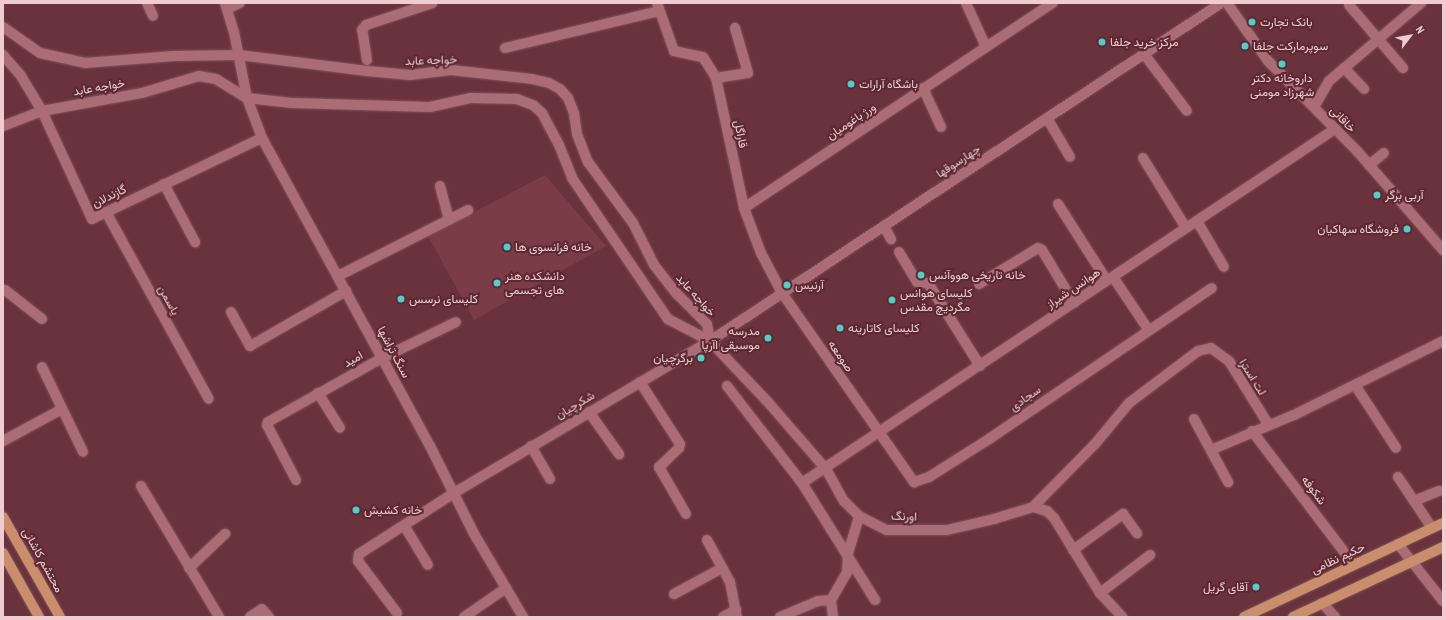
<!DOCTYPE html>
<html>
<head>
<meta charset="utf-8">
<style>
  body { margin:0 }
  #map { position:relative; width:1446px; height:620px; overflow:hidden; background:#6a323c; font-family:"PT Sans Narrow",Vazirmatn,sans-serif }
  div>[style] { position:absolute }
  [style*='--x'] { left:calc(var(--x)*1px); top:calc(var(--y)*1px); width:calc(var(--w)*1px); rotate:calc(var(--a)*1deg) }
  .built>* { inset:0; background:#7a3c47 }
  .roads { filter:drop-shadow(0 0 1px #80525a) drop-shadow(0 0 1px #80525a) }
  .minor>* { height:10px; margin:-5px; padding:0 5px; transform-origin:5px; border-radius:5px; background:#aa6c75 }
  .major>* { height:10px; margin:-5px; padding:0 5px; transform-origin:5px; border-radius:5px; background:#c98f6d }
  .dots>* { width:11px; height:11px; translate:-50% -50%; box-sizing:border-box; border:2px solid #5e2832; border-radius:50% }
  span { translate:-50% -50%; white-space:nowrap; text-align:center; line-height:1.15; -webkit-text-stroke:4px #5e2832; paint-order:stroke }
  .poi-label { font-size:12px; color:#efccd0 }
  .left { translate:0 -50%; text-align:left }
  .right { translate:-100% -50%; text-align:right }
  .street-label { font-size:12px; color:#efccd0 }
  .frame { position:absolute; inset:0; border:4px solid #efccd0; pointer-events:none }
  .north { position:absolute; left:1390px; top:16px; width:40px; height:40px; -webkit-text-stroke:3px #5e2832; paint-order:stroke; rotate:58deg; font-size:11px; font-weight:700; line-height:16px; text-align:center; color:#efccd0 }
  .north::after { content:''; display:block; margin:auto; width:14px; height:18px; background:#efccd0; clip-path:polygon(50% 0,100% 100%,50% 72%,0 100%) }
</style>
</head>
<body>
<div id="map">
  <div class="built">
    <i style="clip-path:polygon(545px 175px,606px 246px,474px 320px,428px 236px)"></i>
  </div>
  <div class="roads">
    <div class="minor">
      <i style="--x:147;--y:3;--w:14;--a:65"></i>
      <i style="--x:225;--y:3;--w:30;--a:73"></i>
      <i style="--x:234;--y:32;--w:67;--a:78.9"></i>
      <i style="--x:247;--y:98;--w:43;--a:69.4"></i>
      <i style="--x:262;--y:138;--w:351;--a:61.4"></i>
      <i style="--x:430;--y:446;--w:96;--a:63.4"></i>
      <i style="--x:473;--y:532;--w:99;--a:59.5"></i>
      <i style="--x:657;--y:3;--w:51;--a:70.5"></i>
      <i style="--x:674;--y:51;--w:30;--a:12"></i>
      <i style="--x:703;--y:57;--w:25;--a:58"></i>
      <i style="--x:716;--y:78;--w:133;--a:77.8"></i>
      <i style="--x:744;--y:208;--w:48;--a:69.3"></i>
      <i style="--x:761;--y:253;--w:45;--a:62.3"></i>
      <i style="--x:782;--y:293;--w:231;--a:55.1"></i>
      <i style="--x:914;--y:482;--w:16;--a:-18"></i>
      <i style="--x:929;--y:477;--w:71;--a:-32.3"></i>
      <i style="--x:989;--y:439;--w:269;--a:-34.1"></i>
      <i style="--x:966;--y:3;--w:48;--a:65.6"></i>
      <i style="--x:1227;--y:3;--w:71;--a:54.7"></i>
      <i style="--x:1268;--y:61;--w:128;--a:45.3"></i>
      <i style="--x:1358;--y:152;--w:130;--a:49.1"></i>
      <i style="--x:1349;--y:5;--w:83;--a:49.4"></i>
      <i style="--x:227;--y:9;--w:14;--a:-25"></i>
      <i style="--x:3;--y:27;--w:45;--a:35.1"></i>
      <i style="--x:40;--y:53;--w:46;--a:12.5"></i>
      <i style="--x:85;--y:63;--w:89;--a:-4.5"></i>
      <i style="--x:174;--y:56;--w:65;--a:-0.9"></i>
      <i style="--x:239;--y:55;--w:129;--a:7.1"></i>
      <i style="--x:367;--y:71;--w:43;--a:5.3"></i>
      <i style="--x:410;--y:75;--w:41;--a:-7"></i>
      <i style="--x:451;--y:70;--w:81;--a:6.3"></i>
      <i style="--x:532;--y:79;--w:17;--a:13"></i>
      <i style="--x:549;--y:83;--w:13;--a:29"></i>
      <i style="--x:560;--y:89;--w:12;--a:48"></i>
      <i style="--x:568;--y:98;--w:16;--a:68"></i>
      <i style="--x:574;--y:113;--w:21;--a:82"></i>
      <i style="--x:577;--y:134;--w:30;--a:69"></i>
      <i style="--x:588;--y:162;--w:76;--a:53.6"></i>
      <i style="--x:633;--y:223;--w:47;--a:63.4"></i>
      <i style="--x:654;--y:265;--w:37;--a:52"></i>
      <i style="--x:677;--y:294;--w:42;--a:45"></i>
      <i style="--x:707;--y:324;--w:17;--a:80"></i>
      <i style="--x:505;--y:48;--w:158;--a:-13.5"></i>
      <i style="--x:1144;--y:54;--w:71;--a:53"></i>
      <i style="--x:3;--y:55;--w:28;--a:49"></i>
      <i style="--x:21;--y:76;--w:41;--a:59"></i>
      <i style="--x:42;--y:111;--w:102;--a:-10.2"></i>
      <i style="--x:142;--y:93;--w:59;--a:-16.6"></i>
      <i style="--x:199;--y:76;--w:17;--a:10"></i>
      <i style="--x:216;--y:79;--w:36;--a:32"></i>
      <i style="--x:247;--y:98;--w:45;--a:6.3"></i>
      <i style="--x:292;--y:103;--w:138;--a:1.7"></i>
      <i style="--x:430;--y:107;--w:42;--a:-12.4"></i>
      <i style="--x:471;--y:98;--w:46;--a:1.2"></i>
      <i style="--x:517;--y:99;--w:17;--a:21"></i>
      <i style="--x:533;--y:105;--w:12;--a:42"></i>
      <i style="--x:542;--y:113;--w:36;--a:62"></i>
      <i style="--x:559;--y:145;--w:35;--a:68"></i>
      <i style="--x:572;--y:178;--w:171;--a:55.8"></i>
      <i style="--x:668;--y:319;--w:47;--a:27.6"></i>
      <i style="--x:710;--y:341;--w:83;--a:46.5"></i>
      <i style="--x:767;--y:401;--w:90;--a:49.1"></i>
      <i style="--x:826;--y:469;--w:37;--a:61"></i>
      <i style="--x:844;--y:501;--w:21;--a:45"></i>
      <i style="--x:859;--y:516;--w:30;--a:27"></i>
      <i style="--x:886;--y:530;--w:61;--a:0"></i>
      <i style="--x:947;--y:530;--w:48;--a:-13.2"></i>
      <i style="--x:994;--y:519;--w:41;--a:-17.1"></i>
      <i style="--x:1033;--y:507;--w:15;--a:16"></i>
      <i style="--x:1047;--y:511;--w:10;--a:45"></i>
      <i style="--x:1054;--y:518;--w:88;--a:58.5"></i>
      <i style="--x:1100;--y:593;--w:33;--a:47"></i>
      <i style="--x:367;--y:60;--w:30;--a:-99"></i>
      <i style="--x:362;--y:30;--w:6;--a:-51"></i>
      <i style="--x:366;--y:25;--w:70;--a:-18.4"></i>
      <i style="--x:1344;--y:68;--w:29;--a:46"></i>
      <i style="--x:716;--y:78;--w:32;--a:-9"></i>
      <i style="--x:748;--y:73;--w:47;--a:-106.1"></i>
      <i style="--x:923;--y:88;--w:43;--a:65.2"></i>
      <i style="--x:1314;--y:107;--w:30;--a:-60"></i>
      <i style="--x:1329;--y:81;--w:121;--a:-40.3"></i>
      <i style="--x:1047;--y:118;--w:45;--a:59.5"></i>
      <i style="--x:3;--y:126;--w:42;--a:-21"></i>
      <i style="--x:42;--y:111;--w:119;--a:65.2"></i>
      <i style="--x:92;--y:219;--w:188;--a:-25.5"></i>
      <i style="--x:1143;--y:158;--w:82;--a:58.4"></i>
      <i style="--x:1369;--y:165;--w:19;--a:-39"></i>
      <i style="--x:164;--y:184;--w:66;--a:61.9"></i>
      <i style="--x:440;--y:186;--w:35;--a:75"></i>
      <i style="--x:1058;--y:204;--w:91;--a:57.5"></i>
      <i style="--x:744;--y:208;--w:371;--a:-33.6"></i>
      <i style="--x:106;--y:212;--w:213;--a:61.2"></i>
      <i style="--x:1197;--y:221;--w:53;--a:59.6"></i>
      <i style="--x:884;--y:226;--w:15;--a:62"></i>
      <i style="--x:899;--y:252;--w:35;--a:59"></i>
      <i style="--x:917;--y:282;--w:11;--a:5"></i>
      <i style="--x:928;--y:283;--w:98;--a:57.9"></i>
      <i style="--x:338;--y:276;--w:146;--a:-26.9"></i>
      <i style="--x:1113;--y:277;--w:63;--a:56.1"></i>
      <i style="--x:979;--y:284;--w:69;--a:-31.4"></i>
      <i style="--x:1038;--y:248;--w:4;--a:27"></i>
      <i style="--x:1042;--y:250;--w:62;--a:58.9"></i>
      <i style="--x:5;--y:290;--w:47;--a:38.1"></i>
      <i style="--x:231;--y:312;--w:39;--a:61"></i>
      <i style="--x:250;--y:346;--w:111;--a:-29.8"></i>
      <i style="--x:42;--y:367;--w:94;--a:64.2"></i>
      <i style="--x:640;--y:382;--w:74;--a:57.2"></i>
      <i style="--x:680;--y:444;--w:4;--a:104"></i>
      <i style="--x:679;--y:448;--w:28;--a:136"></i>
      <i style="--x:659;--y:467;--w:54;--a:60.1"></i>
      <i style="--x:1355;--y:385;--w:75;--a:56.9"></i>
      <i style="--x:727;--y:386;--w:123;--a:52.3"></i>
      <i style="--x:802;--y:483;--w:138;--a:58"></i>
      <i style="--x:318;--y:393;--w:41;--a:57.8"></i>
      <i style="--x:589;--y:412;--w:52;--a:54.5"></i>
      <i style="--x:1194;--y:419;--w:72;--a:61.6"></i>
      <i style="--x:1252;--y:431;--w:168;--a:52.7"></i>
      <i style="--x:3;--y:441;--w:67;--a:-28.5"></i>
      <i style="--x:531;--y:446;--w:38;--a:60"></i>
      <i style="--x:1211;--y:450;--w:90;--a:-22.9"></i>
      <i style="--x:1294;--y:415;--w:166;--a:-26.4"></i>
      <i style="--x:1398;--y:477;--w:61;--a:56.3"></i>
      <i style="--x:296;--y:480;--w:62;--a:-117.8"></i>
      <i style="--x:267;--y:425;--w:3;--a:-72"></i>
      <i style="--x:268;--y:422;--w:131;--a:-29.3"></i>
      <i style="--x:382;--y:358;--w:82;--a:-25.9"></i>
      <i style="--x:802;--y:483;--w:640;--a:-33.59"></i>
      <i style="--x:141;--y:486;--w:152;--a:59.2"></i>
      <i style="--x:1414;--y:501;--w:27;--a:-22"></i>
      <i style="--x:1033;--y:507;--w:88;--a:-45.5"></i>
      <i style="--x:1095;--y:444;--w:53;--a:-50.3"></i>
      <i style="--x:1129;--y:403;--w:86;--a:-37"></i>
      <i style="--x:1198;--y:351;--w:13;--a:-13"></i>
      <i style="--x:1211;--y:348;--w:22;--a:36"></i>
      <i style="--x:1229;--y:361;--w:74;--a:58.2"></i>
      <i style="--x:405;--y:527;--w:44;--a:58.8"></i>
      <i style="--x:707;--y:540;--w:48;--a:61.3"></i>
      <i style="--x:730;--y:582;--w:36;--a:79"></i>
      <i style="--x:1398;--y:544;--w:73;--a:51.7"></i>
      <i style="--x:1073;--y:550;--w:62;--a:-35.8"></i>
      <i style="--x:1123;--y:514;--w:24;--a:54"></i>
      <i style="--x:189;--y:568;--w:50;--a:-43.4"></i>
      <i style="--x:1100;--y:593;--w:63;--a:-37.2"></i>
      <i style="--x:674;--y:594;--w:55;--a:-28.4"></i>
      <i style="--x:1322;--y:603;--w:19;--a:47"></i>
      <i style="--x:397;--y:613;--w:65;--a:-126.9"></i>
      <i style="--x:358;--y:561;--w:7;--a:-82"></i>
      <i style="--x:359;--y:554;--w:113;--a:-32.7"></i>
      <i style="--x:454;--y:493;--w:298;--a:-30.7"></i>
      <i style="--x:710;--y:341;--w:613;--a:-33.48"></i>
      <i style="--x:250;--y:617;--w:14;--a:-34"></i>
      <i style="--x:262;--y:609;--w:11;--a:49"></i>
      <i style="--x:464;--y:617;--w:51;--a:-34.6"></i>
      <i style="--x:723;--y:617;--w:15;--a:-28"></i>
      <i style="--x:780;--y:617;--w:41;--a:-22.8"></i>
      <i style="--x:818;--y:601;--w:13;--a:-4"></i>
      <i style="--x:833;--y:617;--w:17;--a:-97"></i>
      <i style="--x:831;--y:600;--w:32;--a:-60"></i>
      <i style="--x:847;--y:572;--w:19;--a:-87"></i>
      <i style="--x:848;--y:553;--w:39;--a:-73"></i>
    </div>
    <div class="major">
      <i style="--x:3;--y:517;--w:115;--a:60.3"></i>
      <i style="--x:3;--y:553;--w:73;--a:60.6"></i>
      <i style="--x:1244;--y:617;--w:220;--a:-25.3"></i>
      <i style="--x:1293;--y:617;--w:166;--a:-25"></i>
    </div>
  </div>
  <div class="dots">
    <i style="left:1252px;top:22px;background:#54cdc7"></i>
    <i style="left:1102px;top:42px;background:#54cdc7"></i>
    <i style="left:1245px;top:46px;background:#54cdc7"></i>
    <i style="left:1282px;top:64px;background:#54cdc7"></i>
    <i style="left:851px;top:84px;background:#54cdc7"></i>
    <i style="left:1377px;top:195px;background:#54cdc7"></i>
    <i style="left:1407px;top:229px;background:#54cdc7"></i>
    <i style="left:507px;top:247px;background:#54cdc7"></i>
    <i style="left:921px;top:275px;background:#54cdc7"></i>
    <i style="left:497px;top:283px;background:#54cdc7"></i>
    <i style="left:787px;top:285px;background:#54cdc7"></i>
    <i style="left:401px;top:299px;background:#54cdc7"></i>
    <i style="left:892px;top:300px;background:#54cdc7"></i>
    <i style="left:840px;top:328px;background:#54cdc7"></i>
    <i style="left:768px;top:338px;background:#54cdc7"></i>
    <i style="left:701px;top:358px;background:#54cdc7"></i>
    <i style="left:356px;top:510px;background:#54cdc7"></i>
    <i style="left:1256px;top:587px;background:#54cdc7"></i>
  </div>
  <div class="poi-label">
    <span class="left" style="left:1260px;top:22px">بانک تجارت</span>
    <span class="left" style="left:1110px;top:42px">مرکز خرید جلفا</span>
    <span class="left" style="left:1253px;top:46px">سوپرمارکت جلفا</span>
    <span style="left:1282px;top:85px">داروخانه دکتر<br>شهرزاد مومنی</span>
    <span class="left" style="left:859px;top:84px">باشگاه آرارات</span>
    <span class="left" style="left:1385px;top:195px">آربی برگر</span>
    <span class="right" style="left:1399px;top:229px">فروشگاه سهاکیان</span>
    <span class="left" style="left:515px;top:247px">خانه فرانسوی ها</span>
    <span class="left" style="left:929px;top:275px">خانه تاریخی هووآنس</span>
    <span class="left" style="left:505px;top:283px">دانشکده هنر<br>های تجسمی</span>
    <span class="left" style="left:795px;top:285px">آرنیس</span>
    <span class="left" style="left:900px;top:300px">کلیسای هوانس<br>مگردیچ مقدس</span>
    <span class="left" style="left:409px;top:299px">کلیسای نرسس</span>
    <span class="left" style="left:848px;top:328px">کلیسای کاتارینه</span>
    <span class="right" style="left:760px;top:338px">مدرسه<br>موسیقی اآرپا</span>
    <span class="right" style="left:693px;top:358px">برگرچیان</span>
    <span class="left" style="left:364px;top:510px">خانه کشیش</span>
    <span class="right" style="left:1248px;top:587px">آقای گریل</span>
  </div>
  <div class="street-label">
    <span style="left:431px;top:60px;rotate:-2deg">خواجه عابد</span>
    <span style="left:99px;top:87px;rotate:-10deg">خواجه عابد</span>
    <span style="left:1343px;top:119px;rotate:46deg">خاقانی</span>
    <span style="left:851px;top:121px;rotate:-34deg">ورژ باغومیان</span>
    <span style="left:741px;top:134px;rotate:79deg">قاراگل</span>
    <span style="left:958px;top:161px;rotate:-33deg">چهارسوقها</span>
    <span style="left:109px;top:196px;rotate:-26deg">گازندلان</span>
    <span style="left:1073px;top:288px;rotate:-34deg">هوانس شیراز</span>
    <span style="left:696px;top:295px;rotate:48deg">خواجه عابد</span>
    <span style="left:169px;top:300px;rotate:61deg">یاسمن</span>
    <span style="left:394px;top:352px;rotate:62deg">سنگ تراشها</span>
    <span style="left:841px;top:356px;rotate:56deg">صومعه</span>
    <span style="left:353px;top:359px;rotate:-29deg">امید</span>
    <span style="left:1253px;top:377px;rotate:58deg">لت استرا</span>
    <span style="left:1025px;top:398px;rotate:-35deg">سجادی</span>
    <span style="left:575px;top:405px;rotate:-31deg">شکرچیان</span>
    <span style="left:1314px;top:490px;rotate:53deg">شکوفه</span>
    <span style="left:904px;top:516px;rotate:2deg">اورنگ</span>
    <span style="left:1338px;top:558px;rotate:-25deg">حکیم نظامی</span>
    <span style="left:43px;top:560px;rotate:61deg">محتشم کاشانی</span>
  </div>
  <div class="frame"></div>
  <div class="north">N</div>
</div>
</body>
</html>
